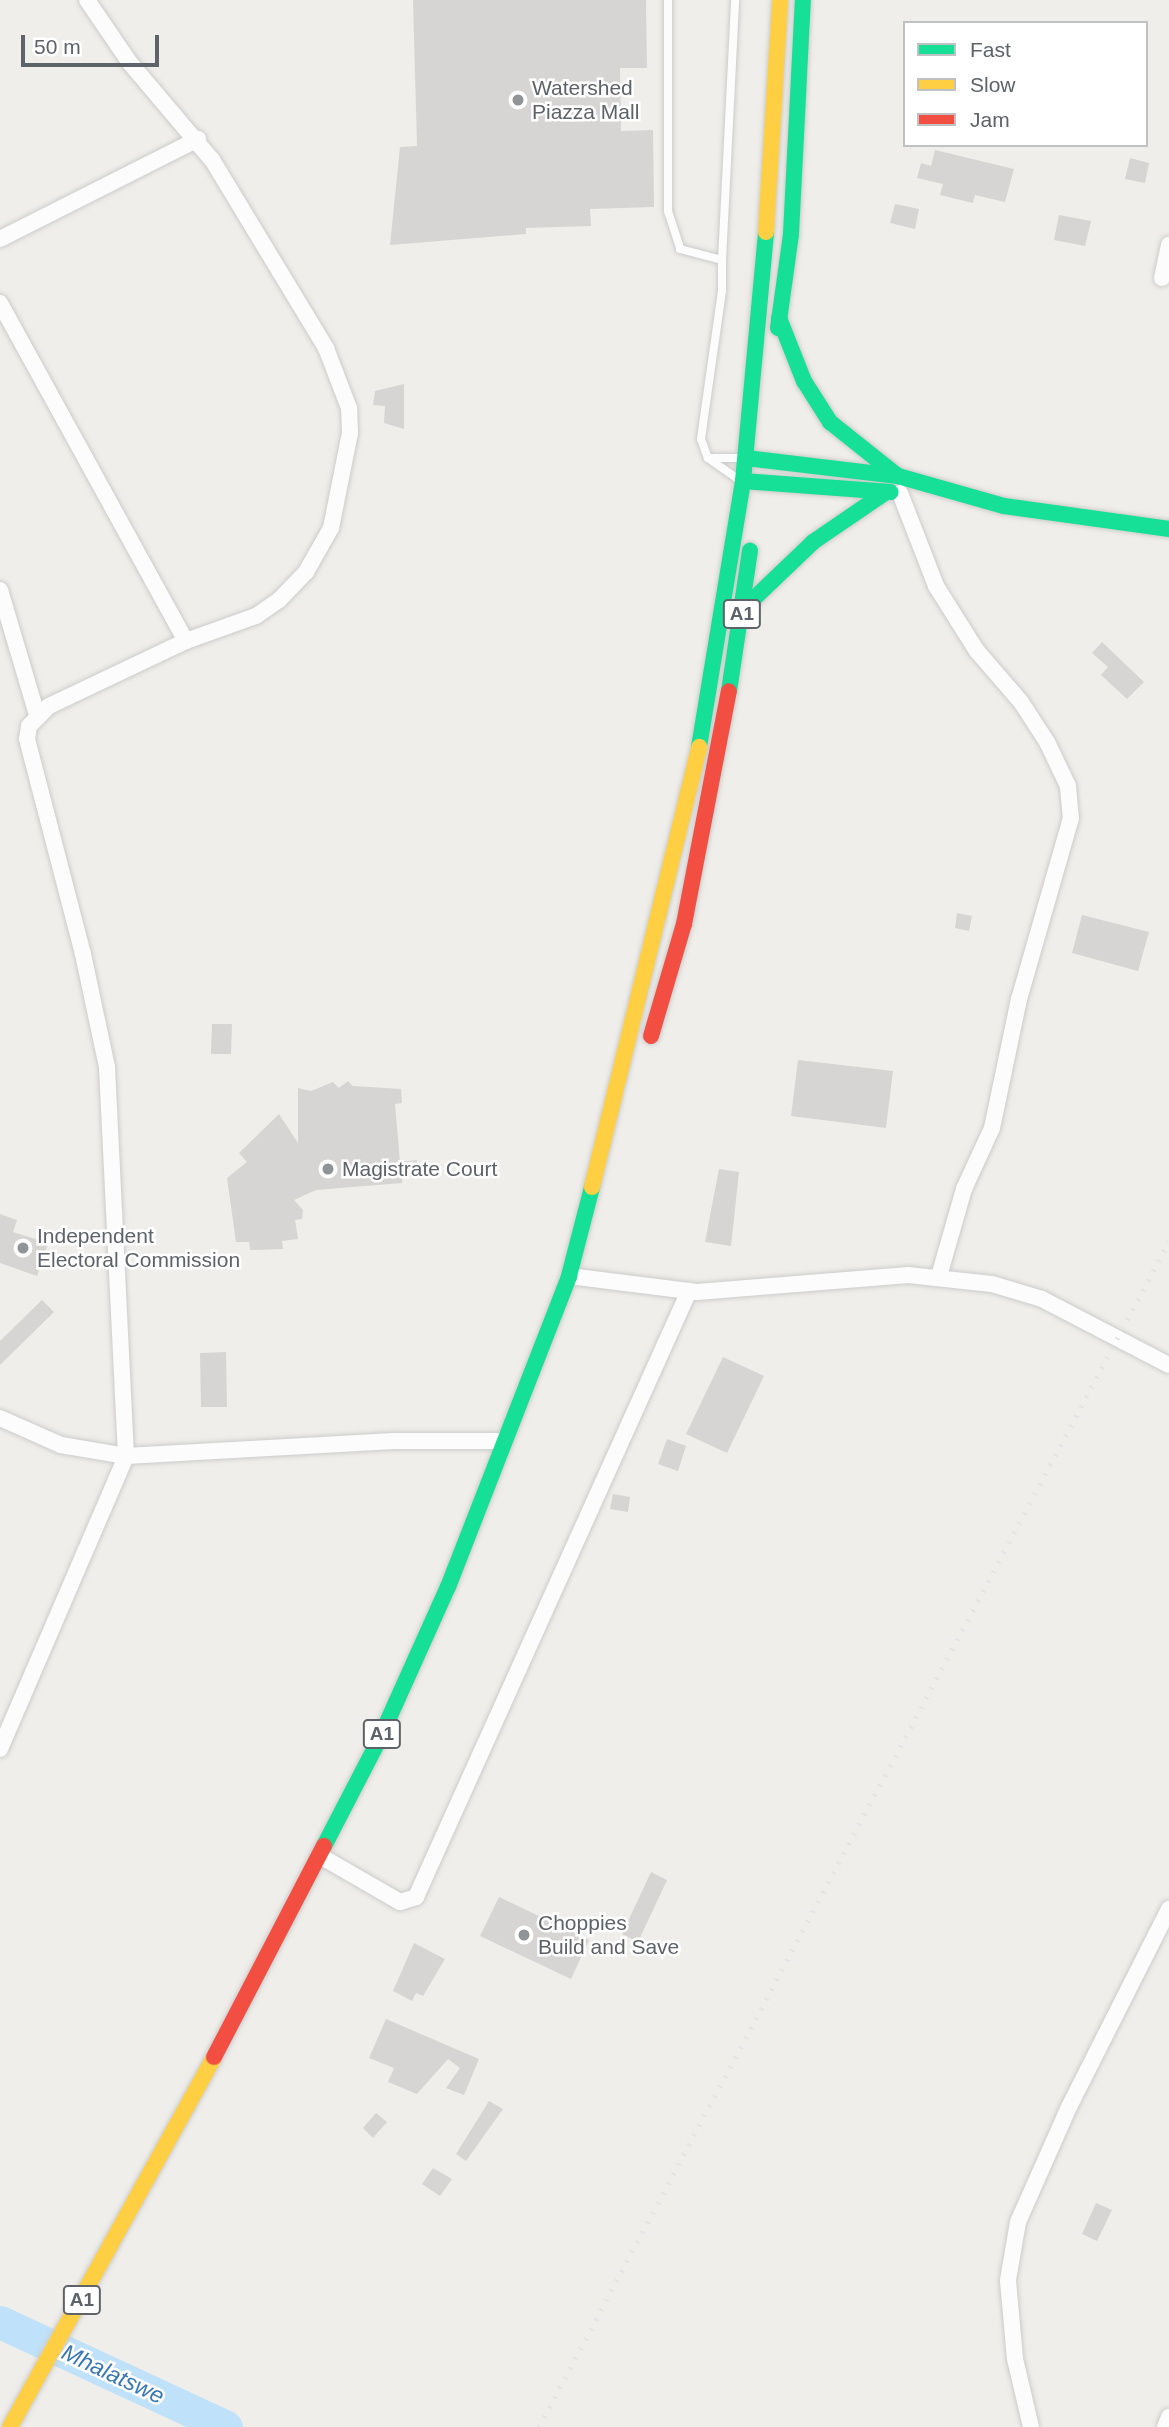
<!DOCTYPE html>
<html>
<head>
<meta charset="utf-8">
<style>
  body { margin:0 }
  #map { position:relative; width:1169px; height:2427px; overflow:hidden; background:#efeeea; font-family:Helvetica,sans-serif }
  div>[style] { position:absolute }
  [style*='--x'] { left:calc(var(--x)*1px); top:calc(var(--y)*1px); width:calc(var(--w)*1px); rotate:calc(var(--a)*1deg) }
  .river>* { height:33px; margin:-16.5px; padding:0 16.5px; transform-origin:16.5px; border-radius:16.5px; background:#bfe1f9 }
  .building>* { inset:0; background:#d6d5d3 }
  .roads { filter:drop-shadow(0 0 2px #ccc) drop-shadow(0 0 2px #ccc) }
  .lane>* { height:8px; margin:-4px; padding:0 4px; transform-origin:4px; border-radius:4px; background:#fdfcfc }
  .street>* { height:16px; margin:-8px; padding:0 8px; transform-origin:8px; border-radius:8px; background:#fdfcfc }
  .fast>* { height:16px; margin:-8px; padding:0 8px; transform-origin:8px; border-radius:8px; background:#16e098 }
  .slow>* { height:16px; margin:-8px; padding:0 8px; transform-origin:8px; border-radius:8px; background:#ffcf43 }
  .jam>* { height:16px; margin:-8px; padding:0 8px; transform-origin:8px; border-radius:8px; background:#f24e42 }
  .rail>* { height:5px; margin-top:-2.5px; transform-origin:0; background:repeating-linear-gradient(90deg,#e4e4e4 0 2px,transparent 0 11px) }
  .dots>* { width:19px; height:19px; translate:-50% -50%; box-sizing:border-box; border:4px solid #fff; border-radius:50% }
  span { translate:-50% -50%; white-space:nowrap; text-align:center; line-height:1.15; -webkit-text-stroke:5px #fff; paint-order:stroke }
  .shield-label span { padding:2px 5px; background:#fff; border:2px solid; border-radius:5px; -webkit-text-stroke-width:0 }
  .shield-label { font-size:19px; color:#5e6369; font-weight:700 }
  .poi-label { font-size:21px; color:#5e6369 }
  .left { translate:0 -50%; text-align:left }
  .water-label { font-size:23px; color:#3877b3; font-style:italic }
  .legend { position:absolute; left:903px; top:21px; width:245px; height:126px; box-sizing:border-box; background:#fff; border:2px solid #bfc1c3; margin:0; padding:9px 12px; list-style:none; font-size:21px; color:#5e6369 }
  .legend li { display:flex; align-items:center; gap:14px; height:35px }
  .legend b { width:35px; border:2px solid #bfc1c3 }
  .scale { position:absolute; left:21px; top:35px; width:138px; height:32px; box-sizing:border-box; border:4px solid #5e6369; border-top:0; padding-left:9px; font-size:21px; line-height:24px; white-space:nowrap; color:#5e6369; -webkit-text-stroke:5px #fff; paint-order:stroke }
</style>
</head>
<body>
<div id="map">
  <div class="river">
    <i style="--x:0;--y:2322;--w:249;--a:24.9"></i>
  </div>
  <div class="building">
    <i style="clip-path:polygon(413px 0,646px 0,647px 68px,620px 68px,621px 131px,653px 130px,654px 207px,590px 209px,591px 226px,526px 228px,526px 234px,390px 245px,400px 147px,417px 146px)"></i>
    <i style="clip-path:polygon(935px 150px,1014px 169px,1005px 202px,975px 195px,973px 203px,940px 195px,943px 184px,917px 178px,921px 163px,931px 166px)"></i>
    <i style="clip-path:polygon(1130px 158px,1149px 163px,1145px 183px,1125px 179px)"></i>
    <i style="clip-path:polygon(895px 204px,919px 209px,915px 229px,890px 223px)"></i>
    <i style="clip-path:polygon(1059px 215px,1091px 221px,1085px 246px,1054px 240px)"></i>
    <i style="clip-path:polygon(404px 384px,404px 429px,384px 423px,385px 406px,373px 405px,375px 391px)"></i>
    <i style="clip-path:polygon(1102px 642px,1144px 682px,1127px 699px,1101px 675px,1108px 667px,1092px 653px)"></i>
    <i style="clip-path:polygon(957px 913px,972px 916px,969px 931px,955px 928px)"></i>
    <i style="clip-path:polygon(1082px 915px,1149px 932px,1138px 971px,1072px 953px)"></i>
    <i style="clip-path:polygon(212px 1024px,232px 1024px,231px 1054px,211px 1054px)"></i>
    <i style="clip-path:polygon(798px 1060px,893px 1071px,886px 1128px,791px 1116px)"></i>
    <i style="clip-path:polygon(348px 1081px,353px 1086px,401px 1089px,402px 1103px,395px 1104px,400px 1162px,417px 1160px,418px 1176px,402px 1178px,402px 1183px,316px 1190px,294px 1200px,303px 1210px,302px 1219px,295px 1220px,298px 1239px,282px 1241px,283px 1249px,250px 1250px,249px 1242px,236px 1242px,227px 1178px,247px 1162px,239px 1153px,279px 1114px,298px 1143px,298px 1088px,311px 1091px,333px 1082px,339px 1088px)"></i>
    <i style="clip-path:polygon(719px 1169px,739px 1172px,731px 1246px,705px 1242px)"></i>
    <i style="clip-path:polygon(0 1214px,17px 1220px,13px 1232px,48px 1243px,37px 1276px,0 1263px)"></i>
    <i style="clip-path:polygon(42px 1300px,54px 1312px,0 1365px,0 1341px)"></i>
    <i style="clip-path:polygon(226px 1352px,227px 1407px,201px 1407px,200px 1353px)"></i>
    <i style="clip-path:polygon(723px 1357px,764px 1376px,727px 1453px,686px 1434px)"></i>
    <i style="clip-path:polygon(667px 1439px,686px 1446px,678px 1471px,658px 1464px)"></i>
    <i style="clip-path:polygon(613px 1494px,630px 1497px,628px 1512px,610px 1509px)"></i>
    <i style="clip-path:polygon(651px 1872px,667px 1880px,638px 1942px,622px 1934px)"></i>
    <i style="clip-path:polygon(499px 1897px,589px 1940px,571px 1979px,480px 1936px)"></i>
    <i style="clip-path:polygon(414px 1943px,445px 1959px,423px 1996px,416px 1993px,412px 2001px,393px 1991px)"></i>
    <i style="clip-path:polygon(386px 2019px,479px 2059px,464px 2095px,446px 2088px,460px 2068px,448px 2059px,417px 2094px,388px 2082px,394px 2068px,369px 2058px)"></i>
    <i style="clip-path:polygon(489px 2101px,503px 2109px,466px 2161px,456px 2154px)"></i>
    <i style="clip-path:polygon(376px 2113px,387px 2122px,373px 2138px,363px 2128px)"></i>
    <i style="clip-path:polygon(433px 2168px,452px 2179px,440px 2196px,422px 2184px)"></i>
    <i style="clip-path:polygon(1096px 2203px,1112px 2210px,1097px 2241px,1082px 2234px)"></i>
  </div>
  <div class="roads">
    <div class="lane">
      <i style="--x:668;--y:0;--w:211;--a:90"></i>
      <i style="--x:668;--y:211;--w:40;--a:72"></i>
      <i style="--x:680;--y:249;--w:43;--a:14.7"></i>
      <i style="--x:722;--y:260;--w:31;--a:90"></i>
      <i style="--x:722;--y:291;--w:149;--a:98.1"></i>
      <i style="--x:701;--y:439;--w:20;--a:70"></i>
      <i style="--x:708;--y:458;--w:37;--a:35"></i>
      <i style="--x:722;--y:260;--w:260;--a:-87.1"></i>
      <i style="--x:708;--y:458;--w:32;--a:0"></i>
    </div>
    <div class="street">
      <i style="--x:0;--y:239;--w:222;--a:-26.8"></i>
      <i style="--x:1162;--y:278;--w:34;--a:-78"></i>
      <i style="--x:0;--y:303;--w:386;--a:61.2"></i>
      <i style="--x:900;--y:493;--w:100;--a:68.8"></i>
      <i style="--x:936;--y:586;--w:77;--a:57.8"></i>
      <i style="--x:977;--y:651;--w:67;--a:49.2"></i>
      <i style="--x:1021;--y:702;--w:48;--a:57"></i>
      <i style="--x:1047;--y:742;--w:49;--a:64.5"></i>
      <i style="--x:1068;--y:786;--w:32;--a:85"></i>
      <i style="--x:1071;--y:818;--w:188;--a:106"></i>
      <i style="--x:1019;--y:999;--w:132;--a:101.8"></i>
      <i style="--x:992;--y:1128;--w:67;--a:114.7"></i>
      <i style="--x:964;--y:1189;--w:91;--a:106"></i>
      <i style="--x:0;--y:590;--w:130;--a:73.5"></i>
      <i style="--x:569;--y:1276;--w:129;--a:7.1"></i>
      <i style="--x:697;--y:1292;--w:212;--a:-4.6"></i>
      <i style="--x:908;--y:1275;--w:84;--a:6.1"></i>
      <i style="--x:992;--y:1284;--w:52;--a:16.7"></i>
      <i style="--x:1042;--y:1299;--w:143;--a:27.5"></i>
      <i style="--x:0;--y:1418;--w:67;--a:23.9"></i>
      <i style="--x:61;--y:1445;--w:66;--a:9.6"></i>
      <i style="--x:126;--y:1456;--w:268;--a:-3.2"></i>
      <i style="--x:394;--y:1441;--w:110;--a:0"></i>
      <i style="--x:0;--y:1749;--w:319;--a:-66.7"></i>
      <i style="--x:126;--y:1456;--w:389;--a:-92.8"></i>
      <i style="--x:107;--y:1067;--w:116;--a:-102"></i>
      <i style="--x:83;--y:954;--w:222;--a:-104.6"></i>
      <i style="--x:27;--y:739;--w:13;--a:-81"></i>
      <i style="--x:29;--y:726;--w:28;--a:-45"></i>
      <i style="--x:49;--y:706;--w:152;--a:-25.4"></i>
      <i style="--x:186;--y:641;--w:74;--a:-19.7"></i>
      <i style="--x:256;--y:616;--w:28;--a:-35"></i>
      <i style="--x:279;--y:600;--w:39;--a:-46"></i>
      <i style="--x:306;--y:572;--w:51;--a:-60.4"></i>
      <i style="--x:331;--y:528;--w:97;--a:-78.7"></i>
      <i style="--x:350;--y:433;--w:25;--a:-92"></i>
      <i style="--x:349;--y:408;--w:64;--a:-111"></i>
      <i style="--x:326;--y:348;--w:220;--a:-121.2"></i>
      <i style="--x:212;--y:160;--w:127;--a:-130.2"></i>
      <i style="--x:130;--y:63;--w:76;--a:-124.3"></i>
      <i style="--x:322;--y:1857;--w:90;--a:30"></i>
      <i style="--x:400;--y:1902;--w:17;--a:-17"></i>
      <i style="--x:416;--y:1897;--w:665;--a:-65.75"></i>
      <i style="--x:1031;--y:2427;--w:70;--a:-103.2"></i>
      <i style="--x:1015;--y:2359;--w:79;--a:-95.1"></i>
      <i style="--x:1008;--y:2280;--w:59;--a:-80.2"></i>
      <i style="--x:1018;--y:2222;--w:126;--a:-66.1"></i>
      <i style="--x:1069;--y:2107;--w:222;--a:-63.2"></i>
      <i style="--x:1165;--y:2427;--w:11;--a:-68"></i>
    </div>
    <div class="fast">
      <i style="--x:779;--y:318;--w:68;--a:68.4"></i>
      <i style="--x:804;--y:381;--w:49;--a:57.6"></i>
      <i style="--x:830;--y:422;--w:87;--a:38.5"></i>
      <i style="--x:778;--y:328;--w:95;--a:-82.1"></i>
      <i style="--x:791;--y:234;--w:234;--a:-87.1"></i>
      <i style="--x:746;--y:458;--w:153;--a:6.8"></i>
      <i style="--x:898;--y:476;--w:110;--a:15.8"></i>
      <i style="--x:1004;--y:506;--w:167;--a:7.9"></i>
      <i style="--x:743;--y:481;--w:148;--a:4.3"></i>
      <i style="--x:743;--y:609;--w:97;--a:-43.7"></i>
      <i style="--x:813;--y:542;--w:88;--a:-34.4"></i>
      <i style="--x:729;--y:691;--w:142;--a:-81.5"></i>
      <i style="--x:699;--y:747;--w:270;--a:-80.6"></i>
      <i style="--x:743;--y:481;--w:250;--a:-84.7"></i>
      <i style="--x:324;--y:1846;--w:122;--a:-62.6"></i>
      <i style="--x:380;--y:1738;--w:166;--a:-65.8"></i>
      <i style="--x:448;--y:1587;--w:334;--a:-68.7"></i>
      <i style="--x:569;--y:1276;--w:92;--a:-75.5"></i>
    </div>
    <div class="slow">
      <i style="--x:766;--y:232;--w:232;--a:-86.5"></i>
      <i style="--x:592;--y:1187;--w:453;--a:-76.3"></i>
      <i style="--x:10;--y:2427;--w:423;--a:-61.1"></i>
    </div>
    <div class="jam">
      <i style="--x:651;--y:1036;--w:117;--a:-73.6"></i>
      <i style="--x:684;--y:924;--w:237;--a:-79.1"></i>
      <i style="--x:214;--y:2057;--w:238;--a:-62.5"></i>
    </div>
  </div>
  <div class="rail">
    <i style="--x:539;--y:2427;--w:1343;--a:-62.02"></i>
  </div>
  <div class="dots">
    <i style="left:518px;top:100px;background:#919496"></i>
    <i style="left:328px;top:1169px;background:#919496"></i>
    <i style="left:23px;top:1248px;background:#919496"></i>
    <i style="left:524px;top:1935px;background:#919496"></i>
  </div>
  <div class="shield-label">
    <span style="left:742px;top:614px">A1</span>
    <span style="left:382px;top:1734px">A1</span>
    <span style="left:82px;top:2300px">A1</span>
  </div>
  <div class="poi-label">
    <span class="left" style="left:532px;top:100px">Watershed<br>Piazza Mall</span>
    <span class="left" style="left:342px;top:1169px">Magistrate Court</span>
    <span class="left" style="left:37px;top:1248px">Independent<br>Electoral Commission</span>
    <span class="left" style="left:538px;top:1935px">Choppies<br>Build and Save</span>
  </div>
  <div class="water-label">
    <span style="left:113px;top:2374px;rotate:25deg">Mhalatswe</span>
  </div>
  <ul class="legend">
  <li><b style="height:9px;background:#16e098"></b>Fast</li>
  <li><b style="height:9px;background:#ffcf43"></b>Slow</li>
  <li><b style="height:9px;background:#f24e42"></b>Jam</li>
  </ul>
  <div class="scale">50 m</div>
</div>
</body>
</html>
